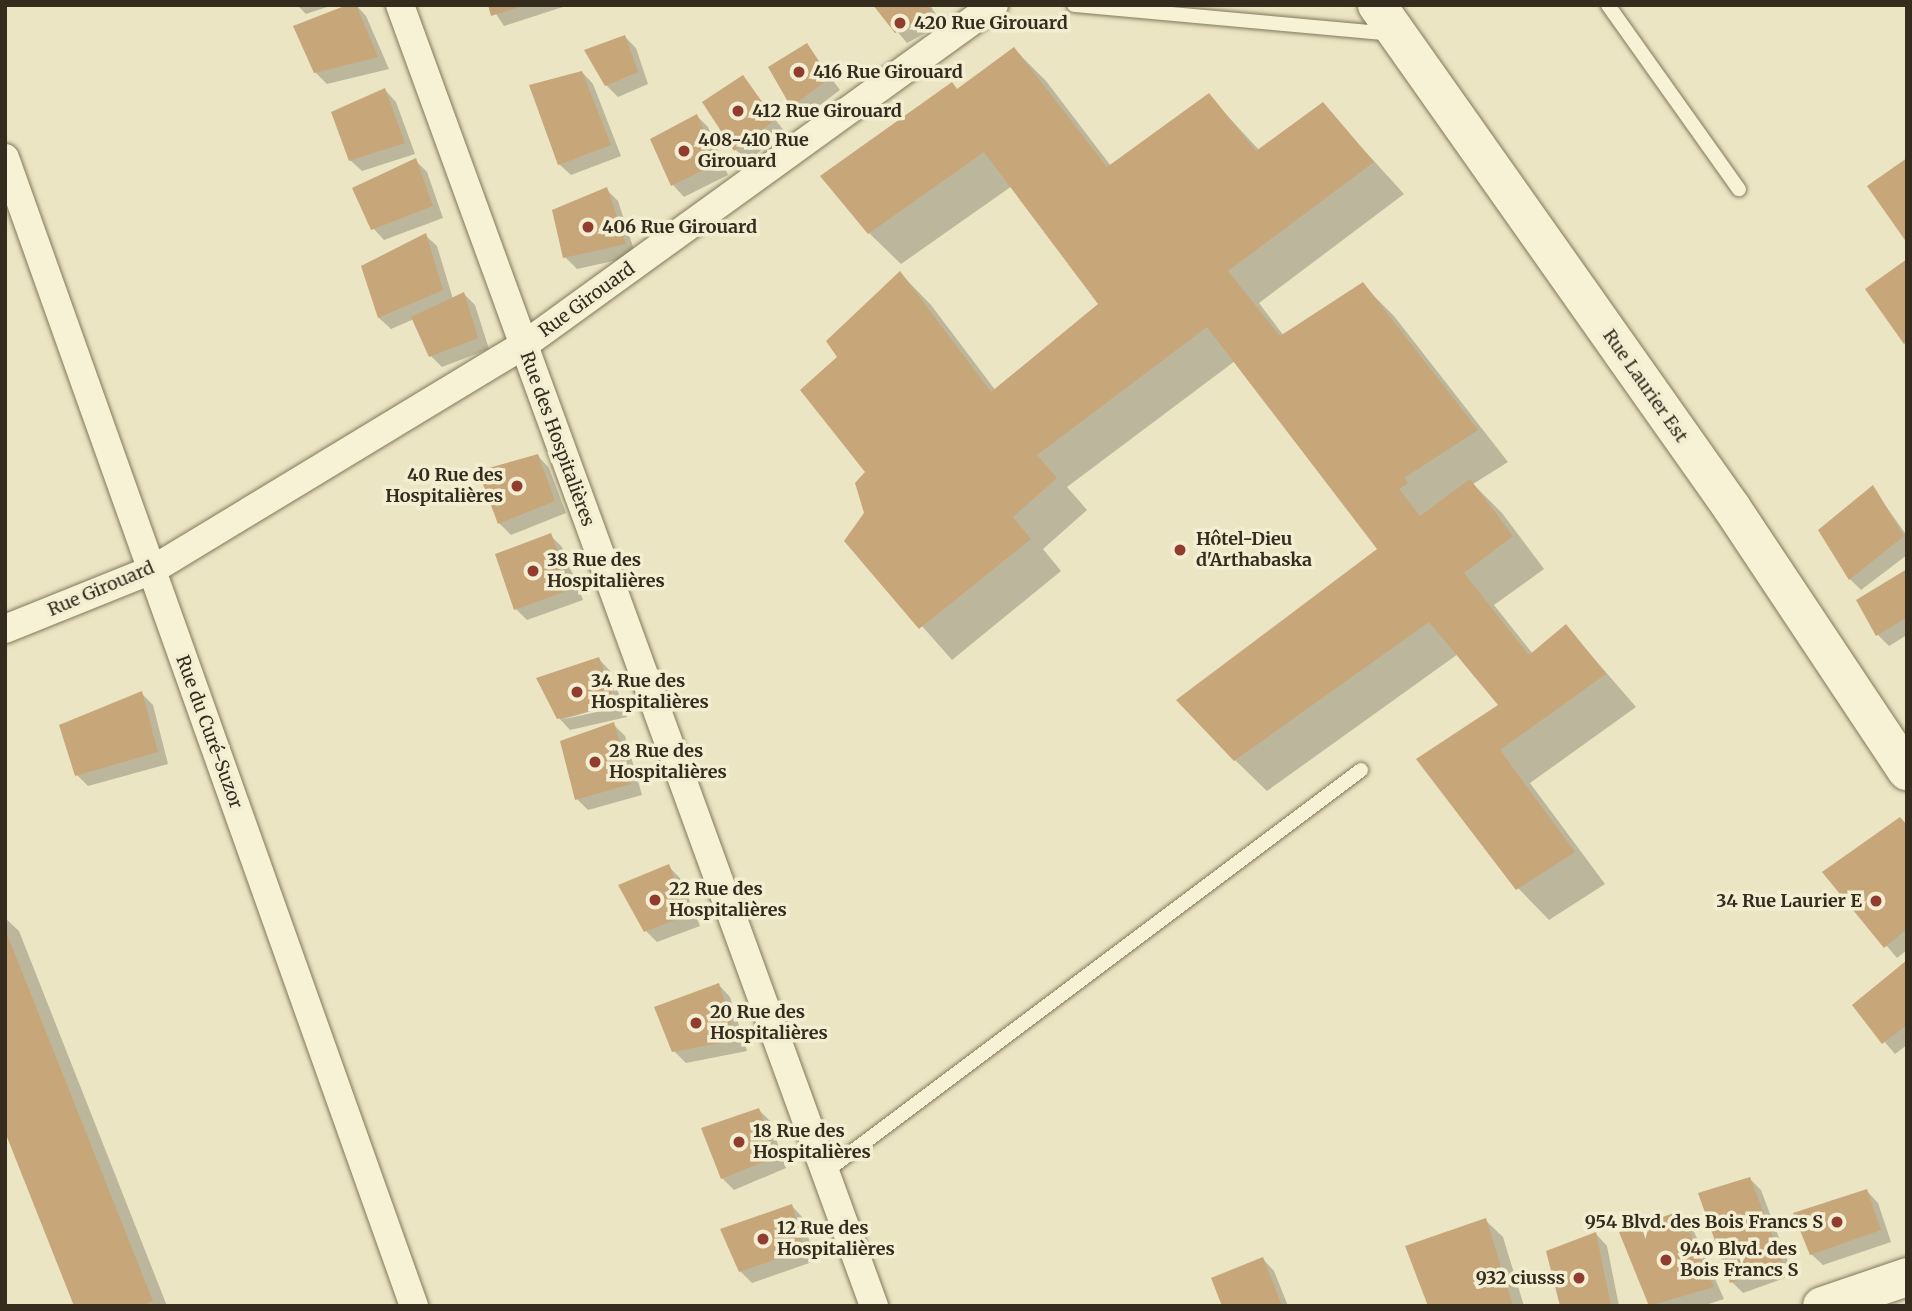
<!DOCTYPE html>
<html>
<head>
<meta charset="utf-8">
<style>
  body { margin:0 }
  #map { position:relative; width:1912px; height:1311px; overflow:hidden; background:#ebe5c3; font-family:Merriweather,serif }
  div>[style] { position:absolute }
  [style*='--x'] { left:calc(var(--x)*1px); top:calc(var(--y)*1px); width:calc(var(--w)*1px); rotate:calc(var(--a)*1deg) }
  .shadow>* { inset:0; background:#0003 }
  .building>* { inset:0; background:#c7a67a }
  .roads { filter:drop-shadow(0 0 2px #84775b) drop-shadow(0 0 2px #84775b) }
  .lane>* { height:14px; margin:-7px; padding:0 7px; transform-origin:7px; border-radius:7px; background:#f7f2d5 }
  .street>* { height:28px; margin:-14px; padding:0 14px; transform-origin:14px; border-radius:14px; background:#f7f2d5 }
  .secondary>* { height:38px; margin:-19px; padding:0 19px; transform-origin:19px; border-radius:19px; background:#f7f2d5 }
  .dots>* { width:19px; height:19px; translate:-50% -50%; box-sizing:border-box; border:4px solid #f3eed2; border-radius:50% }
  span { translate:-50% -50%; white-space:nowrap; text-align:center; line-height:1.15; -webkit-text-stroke:7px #f3eed2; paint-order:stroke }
  .poi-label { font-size:18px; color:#352c1e; font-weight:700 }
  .left { translate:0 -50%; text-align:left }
  .right { translate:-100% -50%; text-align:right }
  .street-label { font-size:18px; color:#352c1e }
  .frame { position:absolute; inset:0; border:7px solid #352c1e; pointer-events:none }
</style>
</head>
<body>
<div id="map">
  <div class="shadow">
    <i style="clip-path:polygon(297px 5px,333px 5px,306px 14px)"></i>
    <i style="clip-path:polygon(356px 5px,366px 16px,389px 69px,327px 84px,315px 72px)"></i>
    <i style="clip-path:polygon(490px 5px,569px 5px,504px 26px)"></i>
    <i style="clip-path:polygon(875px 5px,930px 5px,942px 24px,907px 43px)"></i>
    <i style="clip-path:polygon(625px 37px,636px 48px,648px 84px,618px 97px,606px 85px)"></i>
    <i style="clip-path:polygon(807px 46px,840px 90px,804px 117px,792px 105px)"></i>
    <i style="clip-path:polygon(1014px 49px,1046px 81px,1111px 166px,1209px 96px,1260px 151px,1323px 105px,1404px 194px,1259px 303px,1284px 336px,1362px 284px,1394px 316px,1508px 462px,1473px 484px,1502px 513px,1544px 569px,1494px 605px,1533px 654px,1566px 626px,1636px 707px,1530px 783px,1605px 884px,1549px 920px,1518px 888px,1419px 759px,1501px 706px,1458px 654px,1267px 791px,1235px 760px,1380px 549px,1235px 361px,1067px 487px,1087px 510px,1043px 549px,1061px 571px,952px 660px,847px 541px,866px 513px,868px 472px,840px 357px,900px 273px,931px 305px,996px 391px,1100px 304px,1012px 186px,901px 264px,869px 233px,958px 91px)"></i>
    <i style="clip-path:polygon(582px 72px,593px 84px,621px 156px,571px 175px,559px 164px)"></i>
    <i style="clip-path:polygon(742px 77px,785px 132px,747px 161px,735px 149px)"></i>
    <i style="clip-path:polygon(385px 90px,396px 102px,415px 154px,362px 171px,350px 160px)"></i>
    <i style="clip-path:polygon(697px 116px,708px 127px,728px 175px,684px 197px,673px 185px)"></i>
    <i style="clip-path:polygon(415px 160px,427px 172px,443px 218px,384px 240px,373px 228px)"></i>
    <i style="clip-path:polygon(606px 189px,618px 201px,636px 256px,577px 269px,565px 257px)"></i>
    <i style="clip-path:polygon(425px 235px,437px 246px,453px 299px,464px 294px,475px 305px,489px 349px,442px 367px,431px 356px,414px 319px,391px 329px,379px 318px,364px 267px)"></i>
    <i style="clip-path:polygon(538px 456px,549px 468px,566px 513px,511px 535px,499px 523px)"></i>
    <i style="clip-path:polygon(1873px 488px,1907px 536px,1907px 555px,1861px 590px,1850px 579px)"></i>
    <i style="clip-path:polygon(550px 535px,562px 547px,583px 600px,527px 620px,516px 609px)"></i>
    <i style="clip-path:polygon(1907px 571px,1907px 635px,1889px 646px,1878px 635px)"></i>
    <i style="clip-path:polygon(599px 659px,610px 671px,622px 702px,561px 720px,623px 706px,627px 717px,570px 730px,559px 718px)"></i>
    <i style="clip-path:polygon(141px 693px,153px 705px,168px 764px,88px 786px,77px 775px)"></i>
    <i style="clip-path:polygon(613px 724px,625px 736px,642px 795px,588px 810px,577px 799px)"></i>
    <i style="clip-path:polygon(1907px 826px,1907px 950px,1897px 958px,1824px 872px)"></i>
    <i style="clip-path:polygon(668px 866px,680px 878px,700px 926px,657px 942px,645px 930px)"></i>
    <i style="clip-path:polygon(5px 918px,19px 931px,167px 1306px,76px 1306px,5px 1127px)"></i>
    <i style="clip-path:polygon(1907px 963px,1907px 1045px,1895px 1054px,1854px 1006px)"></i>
    <i style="clip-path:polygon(719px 985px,730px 997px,747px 1051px,686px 1063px,674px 1051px)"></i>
    <i style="clip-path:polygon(759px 1110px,770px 1121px,786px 1168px,734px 1190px,722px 1178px)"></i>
    <i style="clip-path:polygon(1750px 1179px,1761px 1190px,1793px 1275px,1743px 1293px,1732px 1282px)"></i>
    <i style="clip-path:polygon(1867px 1191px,1878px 1203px,1891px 1242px,1823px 1265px,1811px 1254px)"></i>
    <i style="clip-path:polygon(792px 1206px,803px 1218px,815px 1261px,752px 1283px,740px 1271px)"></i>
    <i style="clip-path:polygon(1679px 1213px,1691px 1225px,1724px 1299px,1703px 1306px,1651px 1306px,1622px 1233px)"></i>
    <i style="clip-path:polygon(1485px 1220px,1503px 1237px,1524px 1306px,1430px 1306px)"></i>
    <i style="clip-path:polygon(1596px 1234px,1607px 1246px,1619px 1306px,1562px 1306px)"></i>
    <i style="clip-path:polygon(1263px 1259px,1274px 1271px,1288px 1306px,1224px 1306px)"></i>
  </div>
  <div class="building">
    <i style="clip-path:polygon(347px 5px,356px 5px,378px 57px,314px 73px,293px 26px)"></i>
    <i style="clip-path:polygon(488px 5px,522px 5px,522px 6px,491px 16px)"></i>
    <i style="clip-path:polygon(873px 5px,927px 5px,932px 12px,895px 33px)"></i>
    <i style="clip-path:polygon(625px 35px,638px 72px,605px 86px,584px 50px)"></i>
    <i style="clip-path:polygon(807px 43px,830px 78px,791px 107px,768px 67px)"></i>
    <i style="clip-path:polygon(1014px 47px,1107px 167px,1209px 93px,1256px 151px,1323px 102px,1374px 162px,1228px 271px,1280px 336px,1363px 282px,1478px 430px,1404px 478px,1408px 483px,1399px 489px,1420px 516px,1470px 479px,1513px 536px,1464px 573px,1529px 655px,1566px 624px,1606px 674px,1500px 750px,1575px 852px,1516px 890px,1416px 759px,1498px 705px,1429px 622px,1234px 761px,1176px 700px,1377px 549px,1207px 327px,1037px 455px,1057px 478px,1013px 517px,1031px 539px,919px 629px,844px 541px,864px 513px,855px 483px,865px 472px,800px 390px,837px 357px,826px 341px,900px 271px,991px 392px,1098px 304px,984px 152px,868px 234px,820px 176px,952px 82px,957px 89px)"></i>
    <i style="clip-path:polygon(582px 71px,611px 145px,558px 165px,529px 85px)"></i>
    <i style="clip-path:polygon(743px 75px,775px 120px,734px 151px,702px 102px)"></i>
    <i style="clip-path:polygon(385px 88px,405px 143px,349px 161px,331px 112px)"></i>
    <i style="clip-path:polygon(697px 114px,718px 163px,671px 186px,650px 139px)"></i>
    <i style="clip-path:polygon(416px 158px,433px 206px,371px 230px,352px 188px)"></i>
    <i style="clip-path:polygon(1907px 158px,1907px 243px,1867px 186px)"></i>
    <i style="clip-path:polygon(607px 187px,626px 244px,563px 258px,552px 210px)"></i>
    <i style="clip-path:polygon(426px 233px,443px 290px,378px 318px,361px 266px)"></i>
    <i style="clip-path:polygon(1907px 259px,1907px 342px,1904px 344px,1865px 289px)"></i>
    <i style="clip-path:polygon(464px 292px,478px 338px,429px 357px,411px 317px)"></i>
    <i style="clip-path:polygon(538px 454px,555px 501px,498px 524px,478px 471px)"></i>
    <i style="clip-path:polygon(1873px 485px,1904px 536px,1849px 580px,1818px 530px)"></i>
    <i style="clip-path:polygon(551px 533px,572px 589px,514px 610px,495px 554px)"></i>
    <i style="clip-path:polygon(1907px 569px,1907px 617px,1876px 636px,1856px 600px)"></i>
    <i style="clip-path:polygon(599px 657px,616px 705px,557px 719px,536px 678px)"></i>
    <i style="clip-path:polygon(142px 691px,158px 752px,75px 776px,59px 725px)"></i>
    <i style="clip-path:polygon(614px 722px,631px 784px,575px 800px,560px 741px)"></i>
    <i style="clip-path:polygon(1900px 817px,1907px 825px,1907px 929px,1884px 948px,1822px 872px)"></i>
    <i style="clip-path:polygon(669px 864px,690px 914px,644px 932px,618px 885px)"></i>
    <i style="clip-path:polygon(5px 929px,153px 1301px,141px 1306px,74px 1306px,5px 1132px)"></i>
    <i style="clip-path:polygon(1907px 960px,1907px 1025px,1882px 1044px,1852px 1005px)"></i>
    <i style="clip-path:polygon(719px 983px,736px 1040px,672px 1052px,654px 1007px)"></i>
    <i style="clip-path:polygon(759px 1108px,776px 1157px,721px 1179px,701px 1128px)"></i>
    <i style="clip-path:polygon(1750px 1177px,1783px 1264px,1730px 1283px,1698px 1193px)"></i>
    <i style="clip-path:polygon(1867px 1189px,1881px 1230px,1810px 1255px,1793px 1213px)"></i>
    <i style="clip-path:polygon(792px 1204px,804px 1250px,739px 1272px,720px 1229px)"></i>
    <i style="clip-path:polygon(1680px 1211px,1714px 1287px,1649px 1306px,1619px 1232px)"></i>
    <i style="clip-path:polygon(1486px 1218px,1513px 1306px,1428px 1306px,1405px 1246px)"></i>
    <i style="clip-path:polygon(1596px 1232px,1611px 1306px,1560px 1306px,1546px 1251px)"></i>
    <i style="clip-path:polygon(1263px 1257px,1282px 1306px,1222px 1306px,1211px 1278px)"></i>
  </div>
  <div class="roads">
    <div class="lane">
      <i style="--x:1074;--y:5;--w:317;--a:5.2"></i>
      <i style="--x:1608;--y:5;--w:226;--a:54.6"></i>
      <i style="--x:825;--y:1172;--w:670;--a:-36.87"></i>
    </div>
    <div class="street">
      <i style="--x:400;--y:5;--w:1385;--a:69.98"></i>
      <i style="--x:5;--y:158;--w:1219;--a:70.39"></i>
      <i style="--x:5;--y:629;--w:158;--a:-21.9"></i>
      <i style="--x:152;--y:570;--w:435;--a:-31.2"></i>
      <i style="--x:524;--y:345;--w:580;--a:-35.88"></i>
    </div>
    <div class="secondary">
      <i style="--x:1377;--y:5;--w:616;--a:54.79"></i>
      <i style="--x:1732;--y:508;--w:316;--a:56.4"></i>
      <i style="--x:1822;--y:1306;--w:90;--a:-18.8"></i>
    </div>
  </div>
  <div class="dots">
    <i style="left:900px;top:23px;background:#903c2e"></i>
    <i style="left:799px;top:72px;background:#903c2e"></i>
    <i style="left:738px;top:111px;background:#903c2e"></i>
    <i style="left:684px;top:151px;background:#903c2e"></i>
    <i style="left:588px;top:227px;background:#903c2e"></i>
    <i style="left:517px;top:486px;background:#903c2e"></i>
    <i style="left:1180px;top:550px;background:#903c2e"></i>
    <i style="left:533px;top:571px;background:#903c2e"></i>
    <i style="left:577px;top:692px;background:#903c2e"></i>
    <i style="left:595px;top:762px;background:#903c2e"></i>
    <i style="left:655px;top:900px;background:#903c2e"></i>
    <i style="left:1876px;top:901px;background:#903c2e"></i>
    <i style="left:696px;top:1023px;background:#903c2e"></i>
    <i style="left:739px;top:1142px;background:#903c2e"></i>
    <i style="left:1837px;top:1222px;background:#903c2e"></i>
    <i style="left:763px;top:1239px;background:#903c2e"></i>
    <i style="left:1666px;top:1260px;background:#903c2e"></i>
    <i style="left:1579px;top:1278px;background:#903c2e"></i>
  </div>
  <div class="poi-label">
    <span class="left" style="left:914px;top:23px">420 Rue Girouard</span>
    <span class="left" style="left:813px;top:72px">416 Rue Girouard</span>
    <span class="left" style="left:752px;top:111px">412 Rue Girouard</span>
    <span class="left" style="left:698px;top:151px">408-410 Rue<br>Girouard</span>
    <span class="left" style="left:602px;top:227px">406 Rue Girouard</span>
    <span class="right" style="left:503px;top:486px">40 Rue des<br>Hospitalières</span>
    <span class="left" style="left:1196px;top:550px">Hôtel-Dieu<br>d'Arthabaska</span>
    <span class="left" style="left:547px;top:571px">38 Rue des<br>Hospitalières</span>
    <span class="left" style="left:591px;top:692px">34 Rue des<br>Hospitalières</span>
    <span class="left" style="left:609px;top:762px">28 Rue des<br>Hospitalières</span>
    <span class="left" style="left:669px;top:900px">22 Rue des<br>Hospitalières</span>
    <span class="right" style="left:1862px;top:901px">34 Rue Laurier E</span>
    <span class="left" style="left:710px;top:1023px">20 Rue des<br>Hospitalières</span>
    <span class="left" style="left:753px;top:1142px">18 Rue des<br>Hospitalières</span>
    <span class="right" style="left:1823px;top:1222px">954 Blvd. des Bois Francs S</span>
    <span class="left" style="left:777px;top:1239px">12 Rue des<br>Hospitalières</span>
    <span class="left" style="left:1680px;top:1260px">940 Blvd. des<br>Bois Francs S</span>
    <span class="right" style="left:1565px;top:1278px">932 ciusss</span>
  </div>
  <div class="street-label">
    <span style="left:587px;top:300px;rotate:-36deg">Rue Girouard</span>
    <span style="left:1645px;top:386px;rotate:55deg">Rue Laurier Est</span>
    <span style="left:557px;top:439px;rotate:70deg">Rue des Hospitalières</span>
    <span style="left:101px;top:589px;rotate:-23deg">Rue Girouard</span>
    <span style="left:209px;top:732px;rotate:70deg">Rue du Curé-Suzor</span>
  </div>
  <div class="frame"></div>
</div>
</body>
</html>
